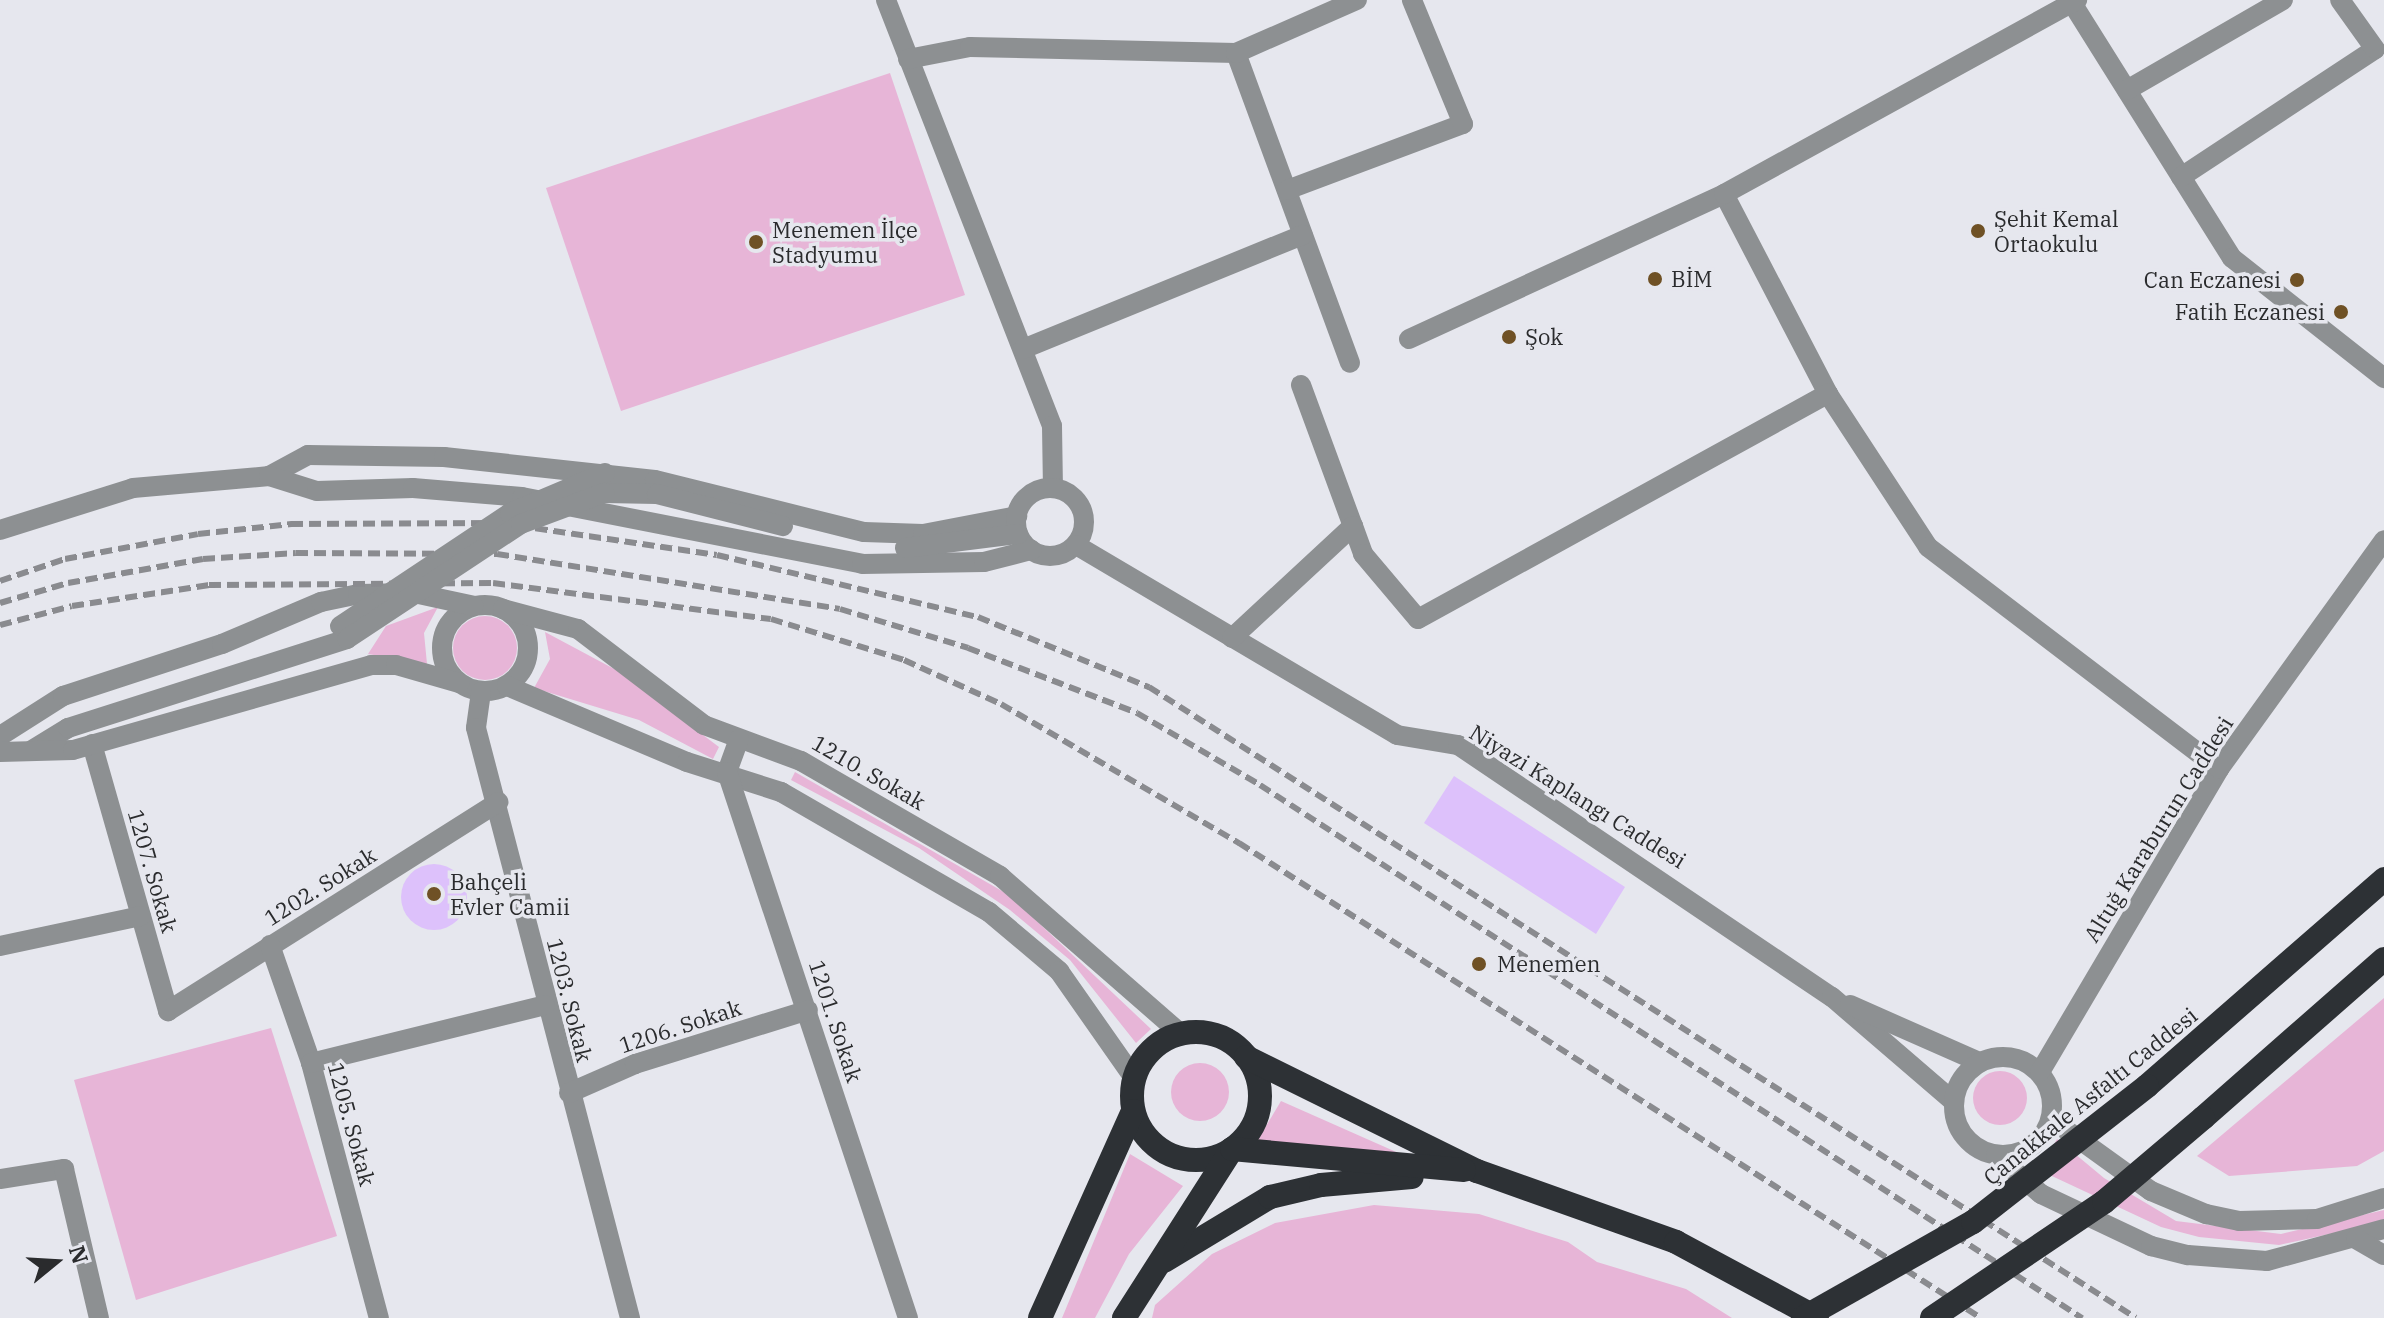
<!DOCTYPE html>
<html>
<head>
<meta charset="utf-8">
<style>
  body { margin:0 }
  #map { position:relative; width:2384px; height:1318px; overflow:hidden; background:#e6e7ee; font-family:"IBM Plex Serif",serif }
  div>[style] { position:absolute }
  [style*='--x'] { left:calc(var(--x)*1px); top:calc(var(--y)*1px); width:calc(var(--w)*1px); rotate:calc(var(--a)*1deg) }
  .green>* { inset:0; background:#e7b5d7 }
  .round { border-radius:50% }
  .building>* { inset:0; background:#ddc1fb }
  .minor>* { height:20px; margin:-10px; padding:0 10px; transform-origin:10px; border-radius:10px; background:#8d9092 }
  .minor>.ring { margin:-10px; padding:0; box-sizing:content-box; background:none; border:20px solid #8d9092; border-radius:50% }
  .highway>* { height:24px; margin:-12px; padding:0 12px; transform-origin:12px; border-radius:12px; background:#2d3135 }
  .highway>.ring { margin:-12px; padding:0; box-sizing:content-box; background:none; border:24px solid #2d3135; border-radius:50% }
  .rail>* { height:6px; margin-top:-3px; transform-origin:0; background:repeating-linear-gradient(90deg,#8a8b8f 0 12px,transparent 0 18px) }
  .minor-bridge>* { height:20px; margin:-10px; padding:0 10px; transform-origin:10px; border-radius:10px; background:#8d9092 }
  .highway-bridge>* { height:24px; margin:-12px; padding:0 12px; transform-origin:12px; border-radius:12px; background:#2d3135 }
  .dots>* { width:22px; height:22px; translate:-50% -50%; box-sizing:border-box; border:4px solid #e6e7ee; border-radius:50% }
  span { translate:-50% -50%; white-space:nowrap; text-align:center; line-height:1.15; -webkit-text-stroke:7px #e6e7ee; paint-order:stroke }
  .poi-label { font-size:22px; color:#2a2b2d }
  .left { translate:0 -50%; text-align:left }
  .right { translate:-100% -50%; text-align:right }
  .street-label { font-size:22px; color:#2a2b2d }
  .north { position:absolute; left:16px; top:1222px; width:80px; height:80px; -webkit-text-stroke:6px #e6e7ee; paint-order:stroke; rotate:72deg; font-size:22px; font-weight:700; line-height:32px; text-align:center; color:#2a2b2d }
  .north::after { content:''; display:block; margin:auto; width:28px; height:36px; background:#2a2b2d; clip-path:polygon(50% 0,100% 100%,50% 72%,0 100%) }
</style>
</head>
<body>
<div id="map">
  <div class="green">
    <i style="clip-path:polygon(890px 73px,965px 295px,621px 411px,546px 188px)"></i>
    <i style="clip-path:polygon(438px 607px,424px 633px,427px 664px,368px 654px,386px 626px)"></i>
    <i class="round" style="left:453px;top:616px;width:64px;height:64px"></i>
    <i style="clip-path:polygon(545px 632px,618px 671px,719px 747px,713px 759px,639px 720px,534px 688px,550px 659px)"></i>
    <i style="clip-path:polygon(795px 772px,1009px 895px,1151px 1029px,1136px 1043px,1070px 960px,1010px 910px,919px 848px,791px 780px)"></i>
    <i style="clip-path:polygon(2384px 998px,2384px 1151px,2357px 1166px,2229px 1176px,2197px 1156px)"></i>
    <i style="clip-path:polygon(271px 1028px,337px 1236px,136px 1300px,74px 1080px)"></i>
    <i class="round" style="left:1171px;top:1063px;width:58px;height:58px"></i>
    <i class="round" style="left:1973px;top:1071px;width:54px;height:54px"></i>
    <i style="clip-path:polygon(1281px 1101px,1403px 1155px,1256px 1143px)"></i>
    <i style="clip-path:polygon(2057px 1139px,2104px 1178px,2176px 1221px,2281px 1234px,2384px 1210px,2384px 1222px,2279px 1245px,2199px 1237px,2161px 1227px,2039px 1170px)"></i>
    <i style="clip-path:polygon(1130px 1154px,1183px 1186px,1129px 1254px,1095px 1318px,1062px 1318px)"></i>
    <i style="clip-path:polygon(1374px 1205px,1479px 1214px,1568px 1242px,1597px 1262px,1686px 1289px,1732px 1318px,1152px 1318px,1155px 1305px,1212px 1254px,1275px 1223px)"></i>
  </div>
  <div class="building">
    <i style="clip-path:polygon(1454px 776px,1625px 887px,1596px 934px,1424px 823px)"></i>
    <i class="round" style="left:401px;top:864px;width:66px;height:66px"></i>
  </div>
  <div class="minor">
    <i style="--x:886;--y:0;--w:457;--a:68.7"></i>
    <i style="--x:1052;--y:426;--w:62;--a:89.1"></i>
    <i style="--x:2072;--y:3;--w:301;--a:57.9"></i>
    <i style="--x:2232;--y:258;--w:194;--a:38.3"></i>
    <i style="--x:1236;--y:53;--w:330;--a:69.8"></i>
    <i style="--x:908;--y:59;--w:63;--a:-11"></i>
    <i style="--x:970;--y:47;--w:266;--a:1.3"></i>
    <i style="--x:1236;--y:53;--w:132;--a:-23.7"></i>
    <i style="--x:2127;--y:90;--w:180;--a:-30"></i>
    <i style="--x:2181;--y:177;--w:232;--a:-33.4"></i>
    <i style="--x:2375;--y:49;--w:60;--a:-125.5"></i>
    <i style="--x:1287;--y:190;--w:188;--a:-20.6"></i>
    <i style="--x:1463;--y:124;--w:134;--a:-112.4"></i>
    <i style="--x:1724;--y:194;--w:225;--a:62.5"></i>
    <i style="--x:1828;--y:394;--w:183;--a:56.8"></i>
    <i style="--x:1928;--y:547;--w:366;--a:37.3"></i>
    <i style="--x:1409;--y:339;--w:347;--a:-24.7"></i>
    <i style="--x:1724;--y:194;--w:403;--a:-28.8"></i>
    <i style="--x:1023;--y:349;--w:302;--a:-22.2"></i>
    <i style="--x:1301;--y:385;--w:150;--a:69.8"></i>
    <i style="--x:269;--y:476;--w:44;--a:-28.3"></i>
    <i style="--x:308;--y:455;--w:136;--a:0.8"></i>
    <i style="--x:444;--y:457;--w:212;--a:6.2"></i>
    <i style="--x:655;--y:480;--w:215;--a:14"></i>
    <i style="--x:864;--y:532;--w:59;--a:1.9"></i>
    <i style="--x:923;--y:534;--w:96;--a:-10.8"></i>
    <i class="ring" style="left:1016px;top:488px;width:48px;height:48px"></i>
    <i style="--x:604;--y:493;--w:53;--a:1.1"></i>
    <i style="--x:657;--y:494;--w:130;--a:14.3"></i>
    <i style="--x:0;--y:530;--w:139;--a:-17.5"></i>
    <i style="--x:133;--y:488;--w:137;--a:-5"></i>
    <i style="--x:269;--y:476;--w:50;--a:17.4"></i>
    <i style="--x:317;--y:491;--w:96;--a:-1.8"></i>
    <i style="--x:413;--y:488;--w:109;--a:4.7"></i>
    <i style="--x:522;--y:497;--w:347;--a:11.1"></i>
    <i style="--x:862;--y:564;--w:122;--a:-0.9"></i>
    <i style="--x:984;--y:562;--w:49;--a:-14.3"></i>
    <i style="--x:1076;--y:545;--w:373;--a:30.6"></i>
    <i style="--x:1397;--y:735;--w:62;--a:9.3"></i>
    <i style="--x:1458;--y:745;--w:451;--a:34"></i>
    <i style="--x:1832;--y:997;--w:161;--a:40.7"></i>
    <i style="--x:905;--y:548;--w:114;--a:-7.1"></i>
    <i class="ring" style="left:442px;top:605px;width:66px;height:66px"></i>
    <i style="--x:503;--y:609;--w:78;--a:14.9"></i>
    <i style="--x:578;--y:629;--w:158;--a:37.3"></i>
    <i style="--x:704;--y:725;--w:103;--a:20.4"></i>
    <i style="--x:801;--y:761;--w:230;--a:30"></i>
    <i style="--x:1000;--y:876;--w:239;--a:41.1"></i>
    <i style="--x:1232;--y:638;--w:165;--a:-42.8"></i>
    <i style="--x:1353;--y:526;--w:30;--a:70"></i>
    <i style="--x:1363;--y:554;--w:85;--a:49.8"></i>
    <i style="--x:1418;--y:619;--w:468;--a:-28.8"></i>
    <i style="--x:507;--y:686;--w:195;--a:22.9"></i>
    <i style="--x:687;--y:762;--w:99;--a:17.7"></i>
    <i style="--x:781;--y:792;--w:240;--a:30"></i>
    <i style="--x:989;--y:912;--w:92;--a:40.1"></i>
    <i style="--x:1059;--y:971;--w:131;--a:55"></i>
    <i style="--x:481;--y:692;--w:36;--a:98"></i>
    <i style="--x:476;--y:728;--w:610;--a:75.37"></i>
    <i style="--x:0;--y:736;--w:75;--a:-32.4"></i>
    <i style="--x:63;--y:696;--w:167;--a:-18.1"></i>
    <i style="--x:222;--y:644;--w:108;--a:-23"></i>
    <i style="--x:321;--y:602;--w:38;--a:-12"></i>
    <i style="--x:358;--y:594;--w:56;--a:-1"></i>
    <i style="--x:414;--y:593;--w:61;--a:12.2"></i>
    <i style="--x:739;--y:739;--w:35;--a:110"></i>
    <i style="--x:727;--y:772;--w:575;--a:71.66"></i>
    <i style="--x:92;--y:744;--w:278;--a:74.1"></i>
    <i style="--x:168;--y:1011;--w:391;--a:-32.3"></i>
    <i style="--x:32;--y:750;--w:42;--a:-31.4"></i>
    <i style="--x:68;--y:728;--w:293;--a:-17.7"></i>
    <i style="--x:0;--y:752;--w:73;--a:-1.6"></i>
    <i style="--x:73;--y:750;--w:310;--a:-15.9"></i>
    <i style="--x:371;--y:665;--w:25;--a:0"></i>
    <i style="--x:396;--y:665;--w:66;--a:15.9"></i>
    <i style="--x:270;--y:945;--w:125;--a:70.8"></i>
    <i style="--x:311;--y:1063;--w:264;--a:75.1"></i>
    <i style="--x:0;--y:946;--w:144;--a:-12"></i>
    <i style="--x:1850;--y:1005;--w:141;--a:23.8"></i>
    <i class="ring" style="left:1954px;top:1057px;width:78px;height:78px"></i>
    <i style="--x:311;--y:1063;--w:241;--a:-13.9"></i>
    <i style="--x:2040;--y:1072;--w:352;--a:-59.4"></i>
    <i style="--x:2219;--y:769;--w:282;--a:-54.2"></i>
    <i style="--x:569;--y:1093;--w:72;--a:-23.7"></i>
    <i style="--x:635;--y:1064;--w:181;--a:-17.3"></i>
    <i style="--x:2051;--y:1119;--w:123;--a:35.8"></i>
    <i style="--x:2151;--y:1191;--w:60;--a:22.7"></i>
    <i style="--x:2206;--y:1214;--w:34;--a:12"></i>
    <i style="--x:2239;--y:1221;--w:78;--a:-1.5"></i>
    <i style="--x:2317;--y:1219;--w:70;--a:-17.4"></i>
    <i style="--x:1996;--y:1155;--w:60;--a:40.9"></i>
    <i style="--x:2041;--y:1194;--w:122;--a:25.3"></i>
    <i style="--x:2151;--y:1246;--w:38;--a:14"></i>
    <i style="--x:2188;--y:1255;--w:79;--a:4.3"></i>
    <i style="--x:2267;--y:1261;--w:121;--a:-15.3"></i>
    <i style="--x:0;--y:1179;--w:65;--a:-8.9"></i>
    <i style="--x:64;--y:1169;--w:153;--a:76.8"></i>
    <i style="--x:2356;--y:1239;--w:32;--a:30"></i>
  </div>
  <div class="highway">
    <i class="ring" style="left:1132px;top:1032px;width:104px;height:104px"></i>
    <i style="--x:1246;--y:1057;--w:258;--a:26.3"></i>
    <i style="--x:1477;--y:1171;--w:211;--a:19.6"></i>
    <i style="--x:1676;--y:1242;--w:160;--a:28.3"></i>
    <i style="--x:2147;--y:1086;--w:315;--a:-41.1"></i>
    <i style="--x:2203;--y:1118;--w:241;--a:-41.3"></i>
    <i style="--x:1164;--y:1261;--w:124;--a:-31.1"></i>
    <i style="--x:1270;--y:1197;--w:52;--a:-13.2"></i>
    <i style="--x:1321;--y:1185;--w:91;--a:-5"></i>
    <i style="--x:1040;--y:1318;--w:227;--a:-65.8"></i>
    <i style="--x:1124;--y:1318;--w:201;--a:-57.4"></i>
    <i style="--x:1232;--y:1149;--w:233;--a:5.2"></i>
  </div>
  <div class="rail">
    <i style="--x:0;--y:581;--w:69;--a:-18.7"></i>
    <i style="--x:65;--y:559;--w:135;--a:-10.6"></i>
    <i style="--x:198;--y:534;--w:94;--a:-6.1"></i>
    <i style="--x:291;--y:524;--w:209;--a:-0.3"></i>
    <i style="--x:500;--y:523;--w:219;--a:8.4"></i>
    <i style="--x:717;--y:555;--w:268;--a:13.4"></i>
    <i style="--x:978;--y:617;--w:185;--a:22.3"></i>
    <i style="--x:1149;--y:687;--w:1171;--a:32.59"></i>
    <i style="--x:0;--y:603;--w:71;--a:-16.4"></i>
    <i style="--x:68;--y:583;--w:137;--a:-10.1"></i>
    <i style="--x:203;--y:559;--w:93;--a:-3.7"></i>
    <i style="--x:296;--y:553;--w:201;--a:0.3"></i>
    <i style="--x:497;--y:554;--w:347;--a:9.1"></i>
    <i style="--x:840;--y:609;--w:134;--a:16.9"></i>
    <i style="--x:968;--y:648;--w:181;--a:21"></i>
    <i style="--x:1137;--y:713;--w:143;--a:30.3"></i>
    <i style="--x:1260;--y:785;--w:980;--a:32.96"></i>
    <i style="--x:0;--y:625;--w:74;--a:-14.8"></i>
    <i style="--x:72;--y:606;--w:139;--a:-8.7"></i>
    <i style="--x:209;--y:585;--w:284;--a:-0.4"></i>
    <i style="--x:493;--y:583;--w:280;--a:7.4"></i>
    <i style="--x:771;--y:619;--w:139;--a:17.1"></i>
    <i style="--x:904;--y:660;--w:107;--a:24.4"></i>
    <i style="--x:1001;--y:704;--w:276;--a:30.3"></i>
    <i style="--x:1239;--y:843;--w:881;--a:32.63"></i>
  </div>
  <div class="minor-bridge">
    <i style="--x:340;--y:626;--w:204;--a:-33.6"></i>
    <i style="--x:510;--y:513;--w:103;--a:-22.8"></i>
    <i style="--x:347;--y:639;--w:209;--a:-33.5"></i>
    <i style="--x:521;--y:524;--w:89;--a:-20.5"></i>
  </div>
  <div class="highway-bridge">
    <i style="--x:1803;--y:1318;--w:195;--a:-29.5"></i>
    <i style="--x:1973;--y:1222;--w:221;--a:-38"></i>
    <i style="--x:1932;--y:1318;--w:207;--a:-34"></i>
    <i style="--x:2104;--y:1202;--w:130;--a:-40.3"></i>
  </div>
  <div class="dots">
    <i style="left:1978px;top:231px;background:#6f5125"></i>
    <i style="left:756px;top:242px;background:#6f5125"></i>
    <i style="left:1655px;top:279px;background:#6f5125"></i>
    <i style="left:2297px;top:280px;background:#6f5125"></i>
    <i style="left:2341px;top:312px;background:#6f5125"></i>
    <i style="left:1509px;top:337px;background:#6f5125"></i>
    <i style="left:434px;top:894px;background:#6f5125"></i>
    <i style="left:1479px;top:964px;background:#6f5125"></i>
  </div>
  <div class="poi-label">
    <span class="left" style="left:1994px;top:231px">Şehit Kemal<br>Ortaokulu</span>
    <span class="left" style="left:772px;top:242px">Menemen İlçe<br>Stadyumu</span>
    <span class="left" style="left:1671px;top:279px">BİM</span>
    <span class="right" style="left:2281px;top:280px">Can Eczanesi</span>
    <span class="right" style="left:2325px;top:312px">Fatih Eczanesi</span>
    <span class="left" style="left:1525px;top:337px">Şok</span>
    <span class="left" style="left:450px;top:894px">Bahçeli<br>Evler Camii</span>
    <span class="left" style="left:1497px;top:964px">Menemen</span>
  </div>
  <div class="street-label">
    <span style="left:869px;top:772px;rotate:30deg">1210. Sokak</span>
    <span style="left:1578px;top:796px;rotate:32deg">Niyazi Kaplangı Caddesi</span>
    <span style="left:2158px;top:829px;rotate:-58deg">Altuğ Karaburun Caddesi</span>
    <span style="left:153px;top:871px;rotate:74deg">1207. Sokak</span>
    <span style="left:320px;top:886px;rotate:-32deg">1202. Sokak</span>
    <span style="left:570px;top:1000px;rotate:76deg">1203. Sokak</span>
    <span style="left:836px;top:1021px;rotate:72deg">1201. Sokak</span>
    <span style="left:680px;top:1026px;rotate:-18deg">1206. Sokak</span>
    <span style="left:2090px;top:1096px;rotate:-39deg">Çanakkale Asfaltı Caddesi</span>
    <span style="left:352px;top:1124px;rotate:75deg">1205. Sokak</span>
  </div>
  <div class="north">N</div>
</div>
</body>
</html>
